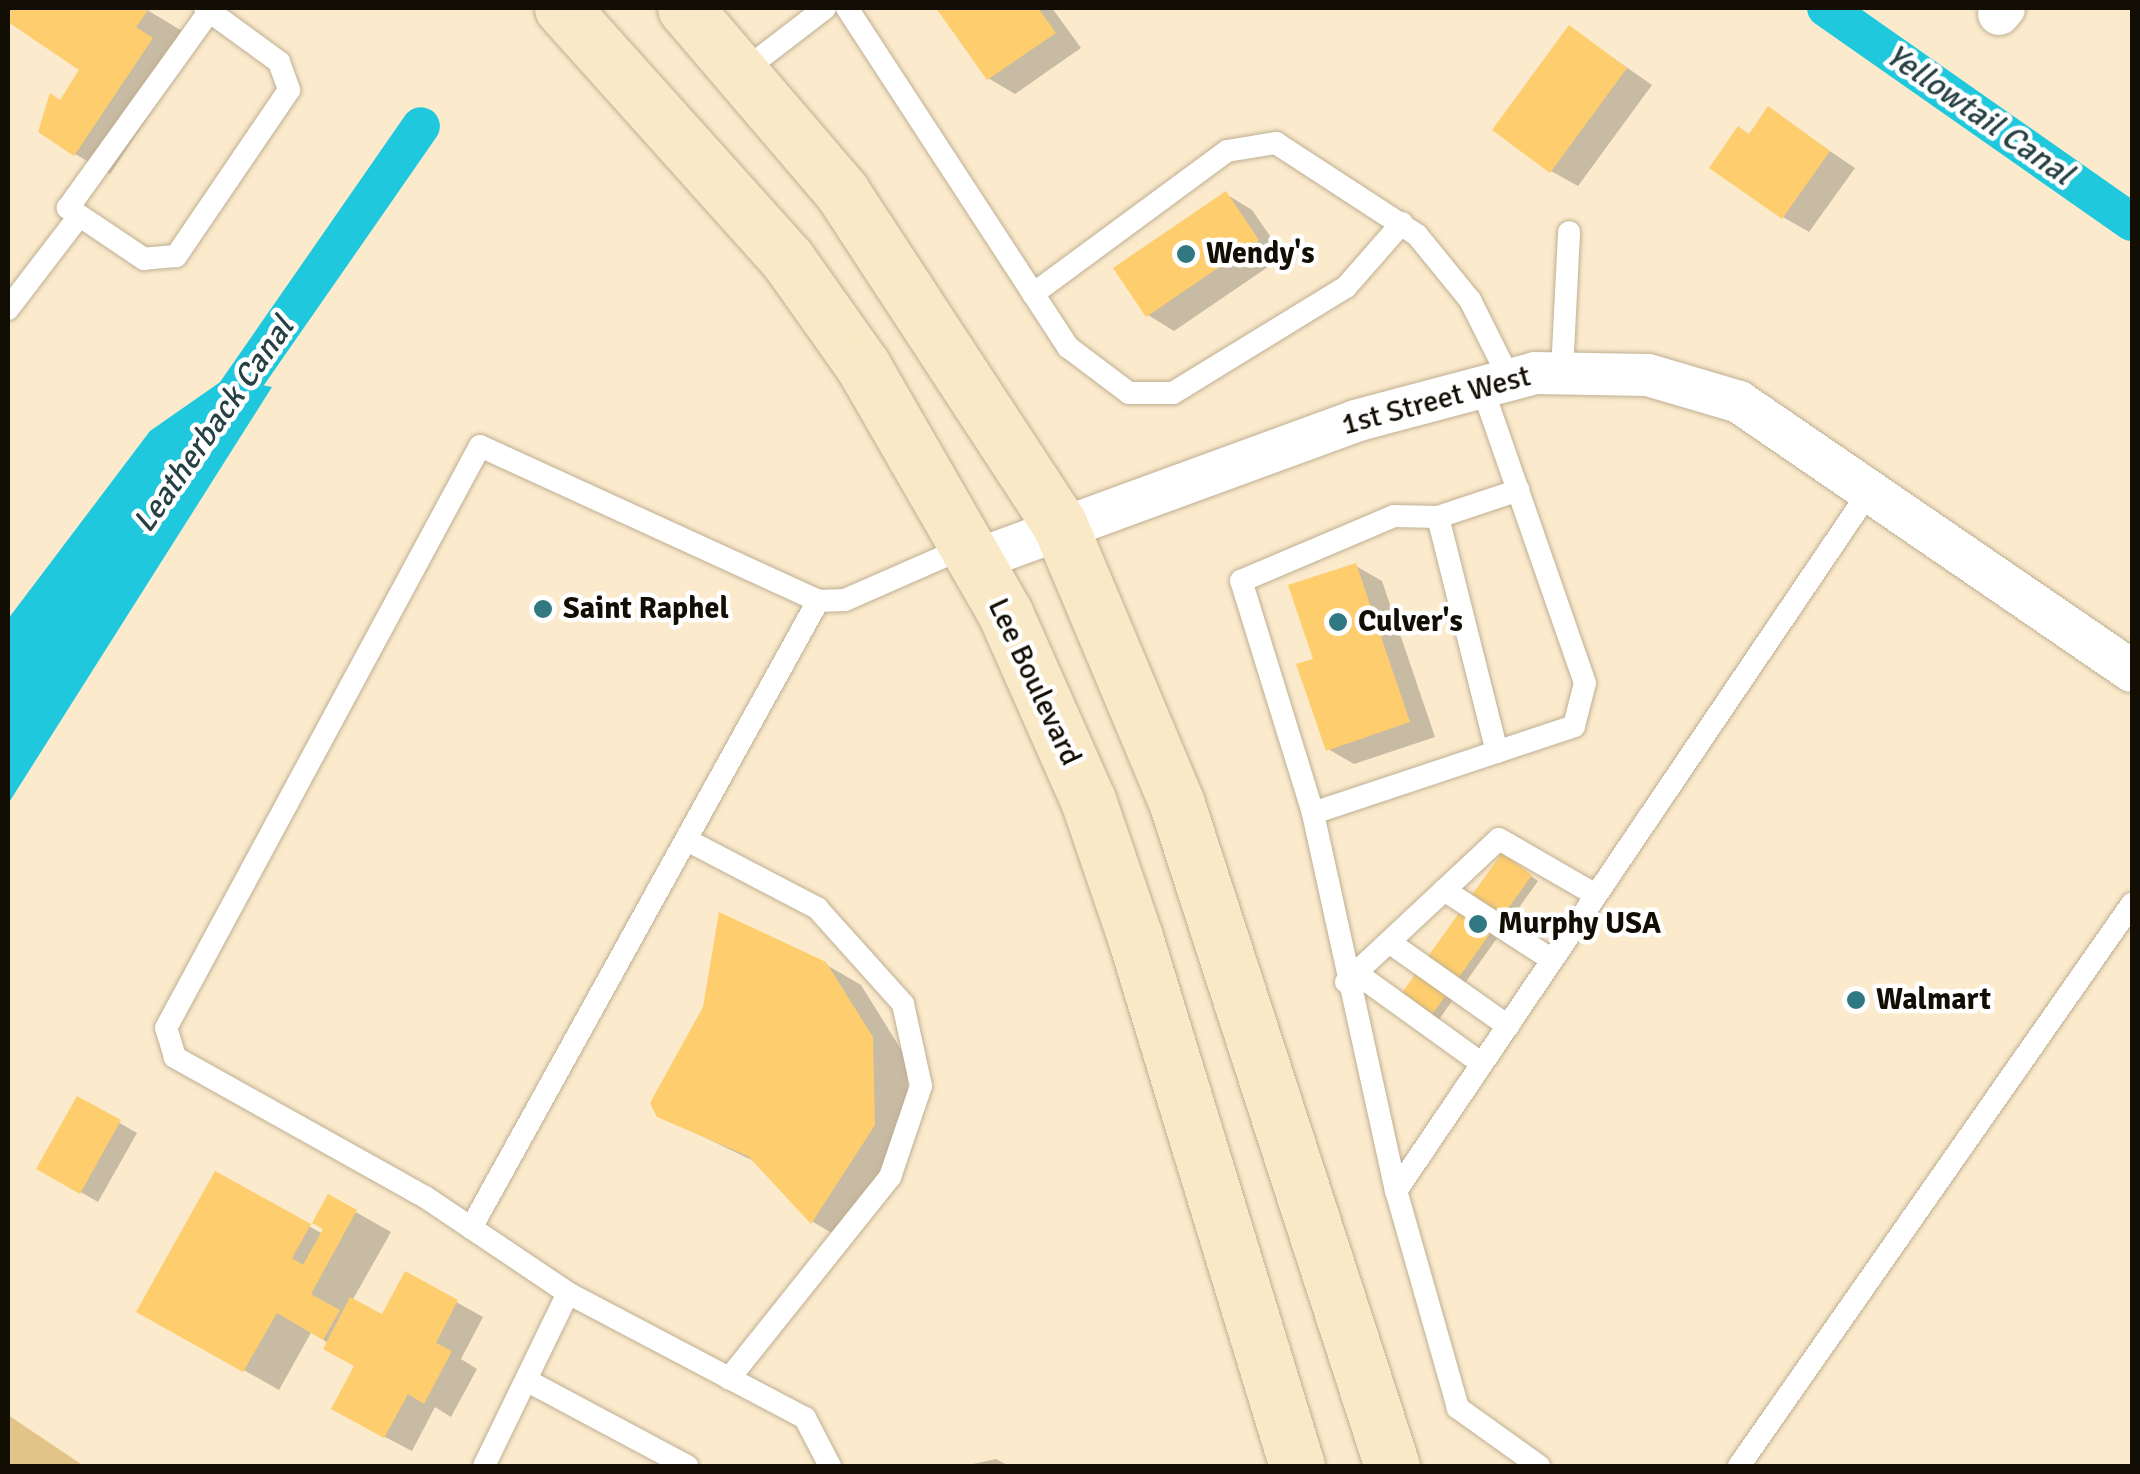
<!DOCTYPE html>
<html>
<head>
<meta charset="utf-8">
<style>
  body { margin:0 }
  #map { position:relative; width:2140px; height:1474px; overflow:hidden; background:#fbeacc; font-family:Signika,sans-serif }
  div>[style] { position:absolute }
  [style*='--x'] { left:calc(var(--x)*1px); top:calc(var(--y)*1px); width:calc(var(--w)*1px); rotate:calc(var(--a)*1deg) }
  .green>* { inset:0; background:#e3c488 }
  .water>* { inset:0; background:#20c8dd }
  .shadow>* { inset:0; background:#0003 }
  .canal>* { height:38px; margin:-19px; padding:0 19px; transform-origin:19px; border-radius:19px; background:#20c8dd }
  .building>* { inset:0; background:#fecd6d }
  .roads { filter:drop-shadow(0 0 2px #bfaf92) drop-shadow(0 0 2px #bfaf92) }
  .lane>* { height:22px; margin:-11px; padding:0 11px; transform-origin:11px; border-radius:11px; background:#fff }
  .street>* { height:42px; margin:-21px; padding:0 21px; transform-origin:21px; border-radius:21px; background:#fff }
  .secondary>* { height:55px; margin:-27.5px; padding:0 27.5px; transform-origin:27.5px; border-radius:27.5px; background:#f9e9c6 }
  .dots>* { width:28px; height:28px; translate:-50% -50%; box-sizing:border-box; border:5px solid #fff; border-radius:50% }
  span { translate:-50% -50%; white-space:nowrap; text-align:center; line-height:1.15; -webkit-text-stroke:9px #fff; paint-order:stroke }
  .poi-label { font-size:30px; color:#130e04; font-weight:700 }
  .left { translate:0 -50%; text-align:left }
  .street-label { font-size:30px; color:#130e04 }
  .water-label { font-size:32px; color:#274044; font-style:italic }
  .frame { position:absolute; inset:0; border:10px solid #130e04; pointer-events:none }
</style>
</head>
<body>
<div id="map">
  <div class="green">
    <i style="clip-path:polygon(8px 1415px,84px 1466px,8px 1466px)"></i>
  </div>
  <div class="water">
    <i style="clip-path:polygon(226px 378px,272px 387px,8px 804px,8px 619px,150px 431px)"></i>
  </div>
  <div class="shadow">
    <i style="clip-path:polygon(8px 8px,144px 8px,182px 31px,186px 60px,110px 174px,75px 154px,61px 103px,83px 70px,8px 19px)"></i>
    <i style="clip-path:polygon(939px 8px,1052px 8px,1081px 48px,1015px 94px,988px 78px)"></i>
    <i style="clip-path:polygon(1570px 28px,1652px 85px,1578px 186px,1551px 171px)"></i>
    <i style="clip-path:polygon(1769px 110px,1855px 168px,1809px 232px,1783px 217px,1750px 136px)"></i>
    <i style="clip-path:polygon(1226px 194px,1252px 210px,1284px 256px,1174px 331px,1148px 315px)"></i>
    <i style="clip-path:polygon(1356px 566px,1382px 581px,1435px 737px,1354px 764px,1328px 749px,1317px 661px)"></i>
    <i style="clip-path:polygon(1510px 861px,1538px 881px,1435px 1025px,1427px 1021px)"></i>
    <i style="clip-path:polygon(825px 964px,861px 985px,907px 1059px,909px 1146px,847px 1242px,813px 1222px,758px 1163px,658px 1115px)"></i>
    <i style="clip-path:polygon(78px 1099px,137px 1133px,98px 1202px,39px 1168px)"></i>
    <i style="clip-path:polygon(216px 1174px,323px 1234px,329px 1197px,391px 1232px,352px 1301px,383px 1318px,406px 1274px,483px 1317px,461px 1359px,477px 1369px,451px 1417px,435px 1407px,412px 1451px,360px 1424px,357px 1366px,312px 1331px,279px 1390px,140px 1311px)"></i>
    <i style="clip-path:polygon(996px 1459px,1009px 1466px,964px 1466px)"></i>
  </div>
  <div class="canal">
    <i style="--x:1826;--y:8;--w:373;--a:35"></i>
    <i style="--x:216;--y:421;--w:359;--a:-55.2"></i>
  </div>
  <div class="building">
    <i style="clip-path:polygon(8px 8px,149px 9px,136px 27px,153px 38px,74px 156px,38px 132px,50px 93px,60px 100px,79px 70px,8px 22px)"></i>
    <i style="clip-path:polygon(936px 8px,1038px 8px,1056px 33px,987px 80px)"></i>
    <i style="clip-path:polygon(1569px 25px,1627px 68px,1550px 173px,1492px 130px)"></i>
    <i style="clip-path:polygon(1768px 106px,1830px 151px,1782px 219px,1709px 168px,1738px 126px,1749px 134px)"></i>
    <i style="clip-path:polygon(1226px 191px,1259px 240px,1146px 317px,1113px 268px)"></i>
    <i style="clip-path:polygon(1356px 563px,1410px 722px,1326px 751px,1296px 664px,1313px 659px,1288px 585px)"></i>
    <i style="clip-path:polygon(1502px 853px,1532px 875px,1426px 1023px,1396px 1001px)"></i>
    <i style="clip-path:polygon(719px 912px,826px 962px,873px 1037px,875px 1125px,811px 1224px,748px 1156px,657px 1117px,650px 1103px,703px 1007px)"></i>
    <i style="clip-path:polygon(77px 1096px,121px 1120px,80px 1194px,36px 1169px)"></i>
    <i style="clip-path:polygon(215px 1171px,311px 1224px,292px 1258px,303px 1265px,323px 1229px,312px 1223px,328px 1194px,357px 1210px,311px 1294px,340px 1310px,323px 1340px,277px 1313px,243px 1372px,136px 1312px)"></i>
    <i style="clip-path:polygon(405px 1271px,458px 1300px,436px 1343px,452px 1351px,424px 1404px,408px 1394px,384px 1438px,331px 1409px,354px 1366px,323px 1349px,350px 1297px,382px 1314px)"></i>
  </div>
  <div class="roads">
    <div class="lane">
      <i style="--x:205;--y:8;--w:92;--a:36.1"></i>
      <i style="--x:279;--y:62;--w:30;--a:70"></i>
      <i style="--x:289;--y:90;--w:201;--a:124.2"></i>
      <i style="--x:176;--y:256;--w:32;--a:175"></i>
      <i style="--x:144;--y:259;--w:92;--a:-146.1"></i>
      <i style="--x:68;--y:208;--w:240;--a:-54.3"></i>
      <i style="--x:847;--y:8;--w:405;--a:56.9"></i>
      <i style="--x:1068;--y:347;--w:76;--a:37"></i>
      <i style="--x:1129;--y:393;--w:44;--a:0"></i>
      <i style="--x:1173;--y:393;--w:203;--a:-31.5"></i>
      <i style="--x:1346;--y:287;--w:85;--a:-48.8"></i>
      <i style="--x:742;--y:72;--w:105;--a:-37.6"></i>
      <i style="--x:1033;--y:294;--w:241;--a:-36.4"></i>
      <i style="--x:1227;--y:151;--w:50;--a:-9.3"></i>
      <i style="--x:1276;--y:143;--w:168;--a:33.1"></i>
      <i style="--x:1417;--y:235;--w:84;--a:50.8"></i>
      <i style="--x:1470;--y:300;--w:89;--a:63.4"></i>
      <i style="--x:8;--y:309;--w:117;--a:-52.6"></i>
      <i style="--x:1562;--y:372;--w:140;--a:-87.1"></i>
      <i style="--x:1497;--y:752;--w:242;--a:-104.1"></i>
      <i style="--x:1438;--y:517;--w:85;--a:-18.4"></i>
      <i style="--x:1313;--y:813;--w:275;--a:-18.4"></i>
      <i style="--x:1574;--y:726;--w:44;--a:-75.7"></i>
      <i style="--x:1585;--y:683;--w:313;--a:-109.2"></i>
      <i style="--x:687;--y:840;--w:147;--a:27.6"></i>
      <i style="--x:817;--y:908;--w:129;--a:48.1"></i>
      <i style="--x:903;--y:1004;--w:84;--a:77.6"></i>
      <i style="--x:921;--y:1086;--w:96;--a:108.8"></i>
      <i style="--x:890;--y:1177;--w:258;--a:128.6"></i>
      <i style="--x:1444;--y:890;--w:129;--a:32.9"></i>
      <i style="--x:1389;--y:942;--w:146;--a:35.2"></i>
      <i style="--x:1356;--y:973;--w:155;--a:35.8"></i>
      <i style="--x:1346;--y:982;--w:209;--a:-43.1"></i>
      <i style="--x:1499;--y:839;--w:112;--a:30"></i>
      <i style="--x:1396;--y:1191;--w:387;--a:-102.4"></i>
      <i style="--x:1313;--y:813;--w:243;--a:-107.2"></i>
      <i style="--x:1241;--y:581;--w:166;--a:-23"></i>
      <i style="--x:1394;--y:516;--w:44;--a:1.3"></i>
      <i style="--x:471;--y:1228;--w:717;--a:-61.04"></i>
      <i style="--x:526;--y:1380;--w:183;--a:28.1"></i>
      <i style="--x:484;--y:1466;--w:192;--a:-64.1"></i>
      <i style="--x:830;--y:1466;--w:54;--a:-117.5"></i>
      <i style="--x:805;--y:1418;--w:268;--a:-152.2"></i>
      <i style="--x:568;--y:1293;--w:172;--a:-146.1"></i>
      <i style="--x:425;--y:1197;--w:287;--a:-150.8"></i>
      <i style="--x:175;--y:1057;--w:30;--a:-107"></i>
      <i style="--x:166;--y:1028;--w:661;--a:-61.65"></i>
      <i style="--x:480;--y:446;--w:372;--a:24.6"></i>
      <i style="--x:818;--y:601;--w:27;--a:-2"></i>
      <i style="--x:845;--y:600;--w:134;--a:-23.7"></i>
      <i style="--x:1539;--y:1466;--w:100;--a:-144.4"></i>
      <i style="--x:1458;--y:1408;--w:226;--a:-105.9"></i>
      <i style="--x:1396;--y:1191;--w:848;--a:-55.92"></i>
      <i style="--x:1739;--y:1466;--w:686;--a:-55.04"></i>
    </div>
    <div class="street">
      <i style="--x:1999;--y:14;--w:8;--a:-50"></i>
      <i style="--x:976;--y:560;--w:404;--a:-20.1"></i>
      <i style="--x:1355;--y:421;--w:186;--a:-14.9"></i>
      <i style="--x:1535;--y:373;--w:113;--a:1"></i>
      <i style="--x:1648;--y:375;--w:95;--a:16.5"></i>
      <i style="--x:1739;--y:402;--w:476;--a:34.4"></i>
    </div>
    <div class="secondary">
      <i style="--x:562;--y:8;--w:338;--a:48.1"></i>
      <i style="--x:788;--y:260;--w:130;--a:54.7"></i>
      <i style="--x:863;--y:366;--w:285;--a:60.1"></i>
      <i style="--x:1005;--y:613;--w:205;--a:66.1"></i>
      <i style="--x:1088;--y:800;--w:145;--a:71.1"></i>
      <i style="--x:1135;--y:937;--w:553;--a:72.97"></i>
      <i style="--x:685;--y:8;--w:242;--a:49.5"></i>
      <i style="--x:842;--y:192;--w:396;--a:56.8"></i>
      <i style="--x:1059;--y:523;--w:305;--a:67.2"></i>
      <i style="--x:1177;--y:804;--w:696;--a:72.01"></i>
    </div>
  </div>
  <div class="dots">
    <i style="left:1186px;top:254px;background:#307882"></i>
    <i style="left:543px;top:609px;background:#307882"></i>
    <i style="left:1338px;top:622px;background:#307882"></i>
    <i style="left:1478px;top:924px;background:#307882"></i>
    <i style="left:1856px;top:1000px;background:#307882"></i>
  </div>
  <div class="poi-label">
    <span class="left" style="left:1206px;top:254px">Wendy's</span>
    <span class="left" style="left:563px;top:609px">Saint Raphel</span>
    <span class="left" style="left:1358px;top:622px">Culver's</span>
    <span class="left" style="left:1498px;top:924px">Murphy USA</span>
    <span class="left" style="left:1876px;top:1000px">Walmart</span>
  </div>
  <div class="street-label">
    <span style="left:1436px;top:401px;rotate:-15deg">1st Street West</span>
    <span style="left:1034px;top:682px;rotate:65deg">Lee Boulevard</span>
  </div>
  <div class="water-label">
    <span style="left:1979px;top:115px;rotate:35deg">Yellowtail Canal</span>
    <span style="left:214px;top:425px;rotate:-55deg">Leatherback Canal</span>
  </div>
  <div class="frame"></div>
</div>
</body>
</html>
